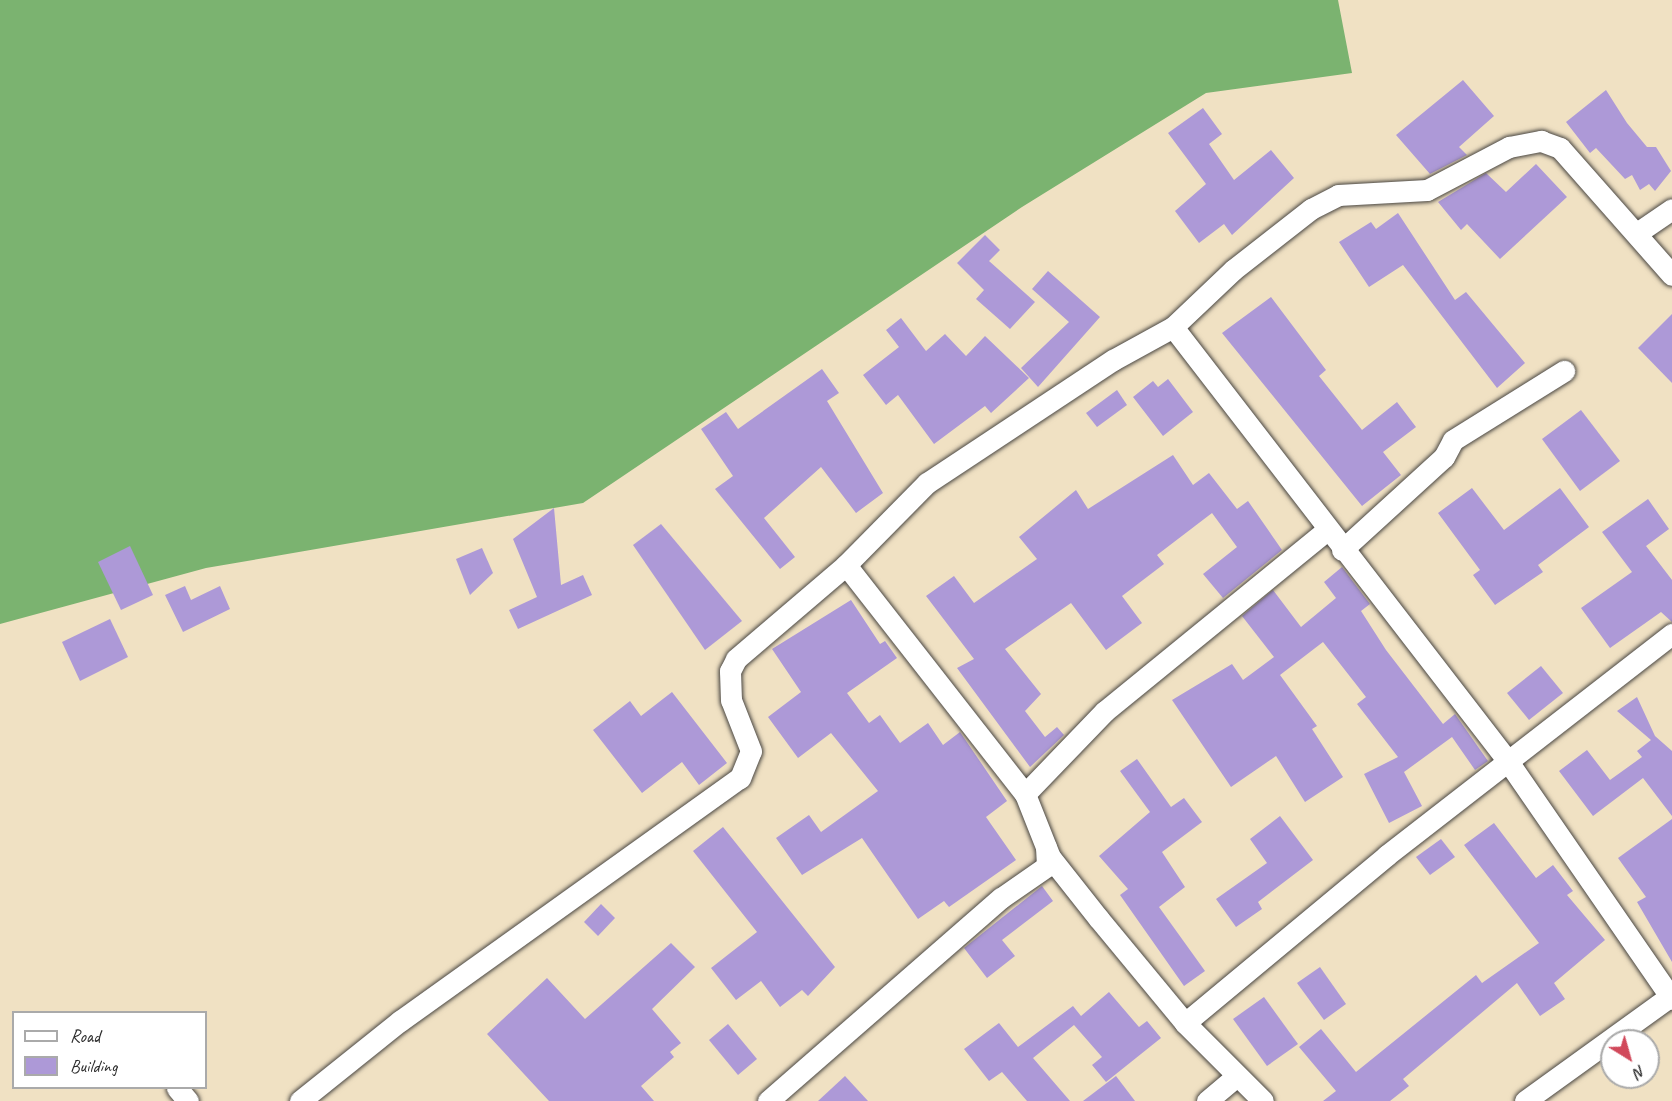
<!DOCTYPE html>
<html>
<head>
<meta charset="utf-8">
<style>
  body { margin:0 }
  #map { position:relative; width:1672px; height:1101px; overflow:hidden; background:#f0e1c3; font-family:Caveat,sans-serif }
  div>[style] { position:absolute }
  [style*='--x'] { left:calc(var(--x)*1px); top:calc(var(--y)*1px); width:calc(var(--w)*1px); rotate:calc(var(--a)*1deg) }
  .forest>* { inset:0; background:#7bb370 }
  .building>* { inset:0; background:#ad99d7 }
  .roads { filter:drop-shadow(0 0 2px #494642) drop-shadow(0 0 2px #494642) }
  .minor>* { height:21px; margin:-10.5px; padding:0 10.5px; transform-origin:10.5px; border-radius:10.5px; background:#fff }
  span { translate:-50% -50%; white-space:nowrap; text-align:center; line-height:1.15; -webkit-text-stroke:4.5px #fff; paint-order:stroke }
  .legend { position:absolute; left:12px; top:1011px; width:195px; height:78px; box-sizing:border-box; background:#fff; border:2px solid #aaa; margin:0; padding:8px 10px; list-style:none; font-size:18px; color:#2b2b2b }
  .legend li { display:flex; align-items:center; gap:12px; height:30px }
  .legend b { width:30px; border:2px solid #aaa }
  .north { position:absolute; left:1600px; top:1029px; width:60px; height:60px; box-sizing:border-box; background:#fff; border:2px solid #aaa; border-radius:50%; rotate:143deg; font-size:16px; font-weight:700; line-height:24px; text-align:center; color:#2b2b2b }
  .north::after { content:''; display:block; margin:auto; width:21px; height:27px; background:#d1495b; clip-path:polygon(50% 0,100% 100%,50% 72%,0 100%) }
</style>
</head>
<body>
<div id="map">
  <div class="forest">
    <i style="clip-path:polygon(0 0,1338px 0,1352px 73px,1206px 93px,1022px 207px,583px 503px,206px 568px,0 624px)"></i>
  </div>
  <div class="building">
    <i style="clip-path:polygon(1463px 80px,1494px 116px,1459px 147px,1467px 155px,1430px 174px,1396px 135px)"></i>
    <i style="clip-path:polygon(1606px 90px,1627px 123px,1647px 147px,1656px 147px,1671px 171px,1655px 191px,1649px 184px,1640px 190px,1632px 175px,1625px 179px,1596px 148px,1590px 153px,1566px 122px)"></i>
    <i style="clip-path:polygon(1203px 108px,1222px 134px,1209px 144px,1234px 180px,1271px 150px,1294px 178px,1232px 235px,1224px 224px,1199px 243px,1175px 211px,1206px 184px,1168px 133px)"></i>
    <i style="clip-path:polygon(1536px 164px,1567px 197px,1500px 259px,1467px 224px,1461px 230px,1438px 202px,1486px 173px,1506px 192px)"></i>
    <i style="clip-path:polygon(1398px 213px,1455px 300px,1466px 292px,1525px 363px,1497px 388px,1403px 265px,1369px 287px,1339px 242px,1371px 222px,1376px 229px)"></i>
    <i style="clip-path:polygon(985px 235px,1000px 250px,989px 261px,1035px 302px,1010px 329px,976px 299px,984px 290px,957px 263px)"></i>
    <i style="clip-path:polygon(1048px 271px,1100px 317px,1038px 387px,1021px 368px,1069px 322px,1032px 289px)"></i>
    <i style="clip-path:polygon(1271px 297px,1326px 370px,1319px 376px,1362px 430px,1397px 402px,1416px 427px,1383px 452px,1401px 475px,1362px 506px,1222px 333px)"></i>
    <i style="clip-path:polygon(1672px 314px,1672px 383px,1638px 348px)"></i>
    <i style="clip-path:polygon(901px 318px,926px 351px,945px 334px,966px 356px,985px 336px,1029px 378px,991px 413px,985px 406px,934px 444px,898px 395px,886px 405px,863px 375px,899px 347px,886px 330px)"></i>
    <i style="clip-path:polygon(822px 369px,839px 393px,827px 401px,883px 493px,856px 513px,821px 467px,764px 518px,795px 557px,780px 569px,715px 489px,733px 476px,701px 429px,726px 412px,738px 429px)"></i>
    <i style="clip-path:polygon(1168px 379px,1193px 412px,1163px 436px,1133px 397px,1153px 381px,1158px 387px)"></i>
    <i style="clip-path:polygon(1117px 390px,1127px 405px,1097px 427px,1086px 413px)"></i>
    <i style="clip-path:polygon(1581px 410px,1620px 461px,1580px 491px,1542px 439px)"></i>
    <i style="clip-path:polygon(1173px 455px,1193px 485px,1209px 473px,1237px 509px,1248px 501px,1282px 550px,1223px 598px,1203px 574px,1237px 547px,1212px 513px,1157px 555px,1164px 564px,1122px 596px,1142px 623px,1106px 650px,1071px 603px,1005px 649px,1041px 694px,1025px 711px,1045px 737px,1057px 727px,1064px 735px,1030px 767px,957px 668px,974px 659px,926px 596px,954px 576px,974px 603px,1037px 559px,1019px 537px,1076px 490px,1088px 509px)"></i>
    <i style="clip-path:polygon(1472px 488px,1504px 530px,1560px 488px,1589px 527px,1538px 565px,1543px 572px,1495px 605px,1473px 575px,1480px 570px,1438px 513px)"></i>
    <i style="clip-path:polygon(1648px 499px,1669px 529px,1646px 546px,1672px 580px,1672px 622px,1661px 612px,1610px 648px,1581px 608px,1632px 572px,1602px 532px)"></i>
    <i style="clip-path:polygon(554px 508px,561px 585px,583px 575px,592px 595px,518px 629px,509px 610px,537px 597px,513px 539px)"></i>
    <i style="clip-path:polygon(661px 524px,742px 621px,705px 650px,633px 545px)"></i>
    <i style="clip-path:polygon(130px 546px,153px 595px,121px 610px,98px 562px)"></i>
    <i style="clip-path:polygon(482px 548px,493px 573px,470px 595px,456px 559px)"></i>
    <i style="clip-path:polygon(1342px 567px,1370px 604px,1361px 611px,1386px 650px,1443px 724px,1455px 714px,1488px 761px,1475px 770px,1452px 737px,1404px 772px,1422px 806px,1389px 823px,1364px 774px,1398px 757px,1357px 704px,1366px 697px,1323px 642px,1280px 675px,1317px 726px,1312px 729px,1343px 777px,1305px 802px,1276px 756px,1231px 787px,1172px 700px,1232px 664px,1243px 680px,1274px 657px,1242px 616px,1273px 590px,1301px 627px,1336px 598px,1324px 582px)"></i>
    <i style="clip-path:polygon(185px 586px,191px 600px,220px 586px,230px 609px,183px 632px,165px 595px)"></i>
    <i style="clip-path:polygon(851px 600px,880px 644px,885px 641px,897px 658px,847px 693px,869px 723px,880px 715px,900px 743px,928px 723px,943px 745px,960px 732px,1007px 801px,986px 817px,1016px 860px,949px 907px,944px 901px,918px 919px,862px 838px,802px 875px,776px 838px,809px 815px,821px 832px,878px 791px,831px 733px,798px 758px,768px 717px,801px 692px,772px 649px)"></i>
    <i style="clip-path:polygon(110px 619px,128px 657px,80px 681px,62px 642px)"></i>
    <i style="clip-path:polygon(1541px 666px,1563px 693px,1529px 720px,1507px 693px)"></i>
    <i style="clip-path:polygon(672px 692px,727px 763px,699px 785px,682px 762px,642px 793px,593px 730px,630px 701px,641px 716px)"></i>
    <i style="clip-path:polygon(1637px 697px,1655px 736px,1672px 751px,1672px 816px,1643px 778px,1593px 816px,1559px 771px,1587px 750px,1610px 780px,1642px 757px,1637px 751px,1651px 740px,1617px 711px)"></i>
    <i style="clip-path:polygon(1137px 759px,1171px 807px,1184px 798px,1202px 822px,1162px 852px,1185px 887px,1159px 907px,1205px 971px,1184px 986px,1120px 895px,1128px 889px,1099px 856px,1150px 812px,1120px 771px)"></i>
    <i style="clip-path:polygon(1280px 816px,1313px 860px,1258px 902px,1262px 909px,1236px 927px,1216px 899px,1267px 863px,1250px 839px)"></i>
    <i style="clip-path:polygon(1672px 819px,1672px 962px,1637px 902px,1646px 897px,1618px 858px)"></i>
    <i style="clip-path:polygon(1494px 823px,1536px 878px,1553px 865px,1573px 891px,1567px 895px,1605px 940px,1554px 983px,1565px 999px,1540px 1016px,1517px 983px,1403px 1079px,1409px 1086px,1390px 1101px,1323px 1101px,1336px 1091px,1299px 1047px,1321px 1029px,1356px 1072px,1476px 975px,1482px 983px,1539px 943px,1464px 845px)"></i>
    <i style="clip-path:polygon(723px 827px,835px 967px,808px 996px,802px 990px,780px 1007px,761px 981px,736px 1000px,711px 968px,757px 932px,693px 851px)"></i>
    <i style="clip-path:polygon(1441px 839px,1455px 857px,1430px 875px,1416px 857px)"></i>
    <i style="clip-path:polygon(1042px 886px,1053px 901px,1002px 940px,1015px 956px,987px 978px,964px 948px)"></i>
    <i style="clip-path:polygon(601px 904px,615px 918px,598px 936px,584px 922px)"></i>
    <i style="clip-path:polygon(671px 943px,695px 967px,652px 1009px,681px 1043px,670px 1052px,674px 1057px,641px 1086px,654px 1101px,549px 1101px,487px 1034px,547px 978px,585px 1019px)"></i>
    <i style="clip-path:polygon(1320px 967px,1346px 1004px,1324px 1020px,1297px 983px)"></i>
    <i style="clip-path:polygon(1109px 992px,1139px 1027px,1147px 1021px,1161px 1038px,1106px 1082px,1092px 1065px,1102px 1057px,1074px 1025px,1033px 1058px,1070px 1101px,1027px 1101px,1002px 1072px,989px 1081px,964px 1049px,999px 1023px,1018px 1047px,1073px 1006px,1081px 1016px)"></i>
    <i style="clip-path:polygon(1264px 997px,1298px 1044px,1267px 1066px,1233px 1019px)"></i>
    <i style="clip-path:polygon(728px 1024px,757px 1059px,738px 1075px,709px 1040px)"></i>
    <i style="clip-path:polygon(845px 1076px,868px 1101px,818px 1101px)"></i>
    <i style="clip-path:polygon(1116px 1076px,1135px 1101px,1083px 1101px)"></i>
  </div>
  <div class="roads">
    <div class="minor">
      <i style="--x:1637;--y:233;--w:42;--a:-34.4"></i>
      <i style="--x:1173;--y:327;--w:547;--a:52.35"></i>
      <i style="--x:1507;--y:760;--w:290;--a:55.4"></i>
      <i style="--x:1342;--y:550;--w:138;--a:-42.4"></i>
      <i style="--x:1444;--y:457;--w:19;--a:-62"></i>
      <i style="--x:1453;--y:440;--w:131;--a:-31.9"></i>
      <i style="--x:846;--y:565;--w:291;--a:52"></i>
      <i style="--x:1025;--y:794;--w:68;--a:68.4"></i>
      <i style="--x:1050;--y:857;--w:79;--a:51.7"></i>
      <i style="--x:1099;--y:919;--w:135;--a:50.4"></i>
      <i style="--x:1185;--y:1023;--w:110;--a:45"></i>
      <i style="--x:1025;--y:794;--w:115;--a:-46.1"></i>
      <i style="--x:1105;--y:711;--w:286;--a:-39.2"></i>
      <i style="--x:1185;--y:1023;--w:263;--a:-39.7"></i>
      <i style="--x:1387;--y:855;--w:361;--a:-37.8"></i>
      <i style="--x:177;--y:1088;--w:17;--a:50"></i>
      <i style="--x:300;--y:1101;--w:128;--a:-38.7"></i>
      <i style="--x:400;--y:1021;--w:418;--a:-35.6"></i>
      <i style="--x:740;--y:778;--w:29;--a:-68"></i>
      <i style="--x:751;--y:751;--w:55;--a:-111.4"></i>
      <i style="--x:731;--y:700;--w:29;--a:-92"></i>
      <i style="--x:730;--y:671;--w:13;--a:-63"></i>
      <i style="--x:736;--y:659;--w:145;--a:-40.5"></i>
      <i style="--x:846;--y:565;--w:115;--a:-45.4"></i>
      <i style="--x:927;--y:483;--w:223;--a:-33.5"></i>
      <i style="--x:1113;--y:360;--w:68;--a:-28.8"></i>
      <i style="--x:1173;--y:327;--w:83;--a:-43.5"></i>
      <i style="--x:1233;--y:270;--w:99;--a:-38"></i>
      <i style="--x:1311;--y:209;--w:30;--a:-27"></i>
      <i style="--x:1338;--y:195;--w:89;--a:-3.2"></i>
      <i style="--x:1427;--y:190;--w:93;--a:-27.7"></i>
      <i style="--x:1509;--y:147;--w:33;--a:-11"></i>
      <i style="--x:1541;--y:141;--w:20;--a:20"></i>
      <i style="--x:1560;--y:148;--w:169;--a:48.6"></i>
      <i style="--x:768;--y:1101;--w:309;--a:-41.1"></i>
      <i style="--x:1001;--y:898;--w:56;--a:-34.8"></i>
      <i style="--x:1047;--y:866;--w:19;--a:-93"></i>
      <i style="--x:1207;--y:1101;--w:38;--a:-40"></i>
      <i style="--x:1525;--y:1101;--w:181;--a:-35.8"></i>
    </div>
  </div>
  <ul class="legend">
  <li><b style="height:8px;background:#fff"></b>Road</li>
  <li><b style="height:16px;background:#ad99d7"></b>Building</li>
  </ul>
  <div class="north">N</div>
</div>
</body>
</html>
